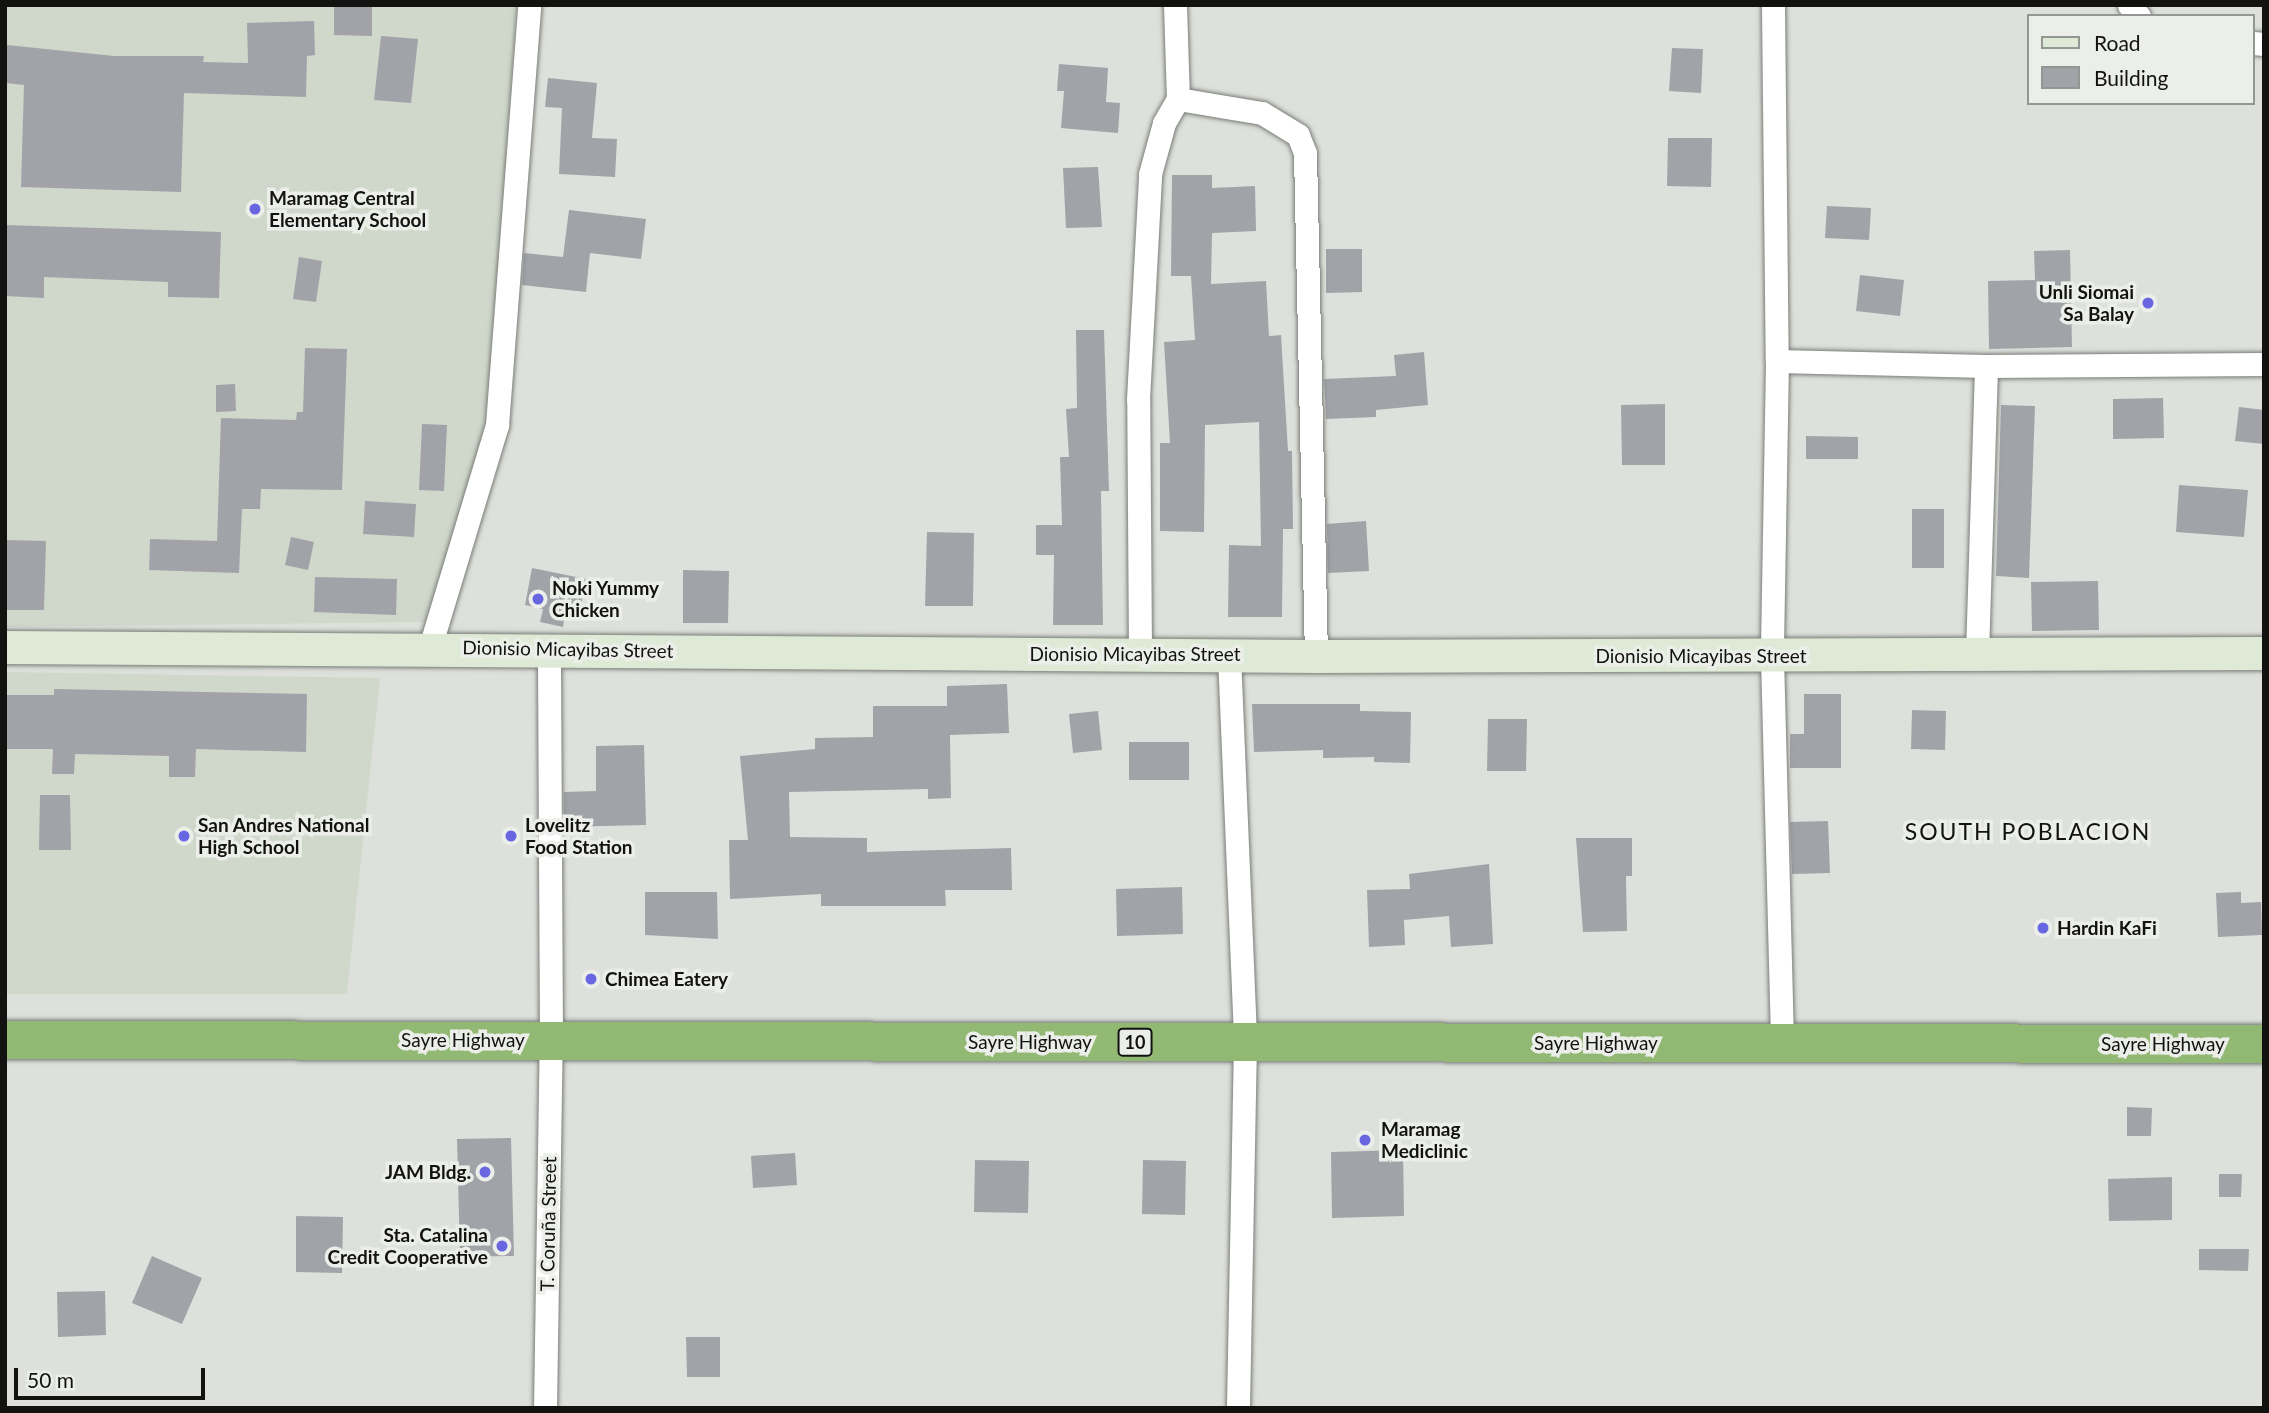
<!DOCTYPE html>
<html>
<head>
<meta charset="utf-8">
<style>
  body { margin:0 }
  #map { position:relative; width:2269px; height:1413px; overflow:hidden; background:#dee1db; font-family:Lato,sans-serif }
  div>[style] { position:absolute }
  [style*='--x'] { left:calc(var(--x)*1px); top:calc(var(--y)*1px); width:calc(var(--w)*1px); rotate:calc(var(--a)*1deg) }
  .built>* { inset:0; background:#d0d7cb }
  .building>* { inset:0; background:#a2a3a9 }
  .roads { filter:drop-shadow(0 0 2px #7a7d78) drop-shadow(0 0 2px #7a7d78) }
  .street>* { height:23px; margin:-11.5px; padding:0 11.5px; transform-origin:11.5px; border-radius:11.5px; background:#fff }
  .secondary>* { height:33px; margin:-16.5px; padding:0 16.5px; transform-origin:16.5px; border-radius:16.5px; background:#deead5 }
  .highway>* { height:38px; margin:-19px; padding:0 19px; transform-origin:19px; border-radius:19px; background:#92b973 }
  .dots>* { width:19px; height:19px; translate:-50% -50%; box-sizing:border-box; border:4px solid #ebeee9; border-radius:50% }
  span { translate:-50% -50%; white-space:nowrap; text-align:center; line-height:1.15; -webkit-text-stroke:7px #ebeee9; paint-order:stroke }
  .shield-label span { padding:2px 5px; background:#ebeee9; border:2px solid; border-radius:5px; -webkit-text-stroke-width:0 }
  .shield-label { font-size:18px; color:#121311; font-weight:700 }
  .poi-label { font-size:19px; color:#121311; font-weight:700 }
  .left { translate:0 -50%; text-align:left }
  .right { translate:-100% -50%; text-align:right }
  .street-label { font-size:19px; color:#121311 }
  .quarter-label { font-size:23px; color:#121311; letter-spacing:2px }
  .frame { position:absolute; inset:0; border:7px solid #121311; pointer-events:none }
  .legend { position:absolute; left:2027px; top:14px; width:228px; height:91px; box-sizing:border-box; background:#ebeee9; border:2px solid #949693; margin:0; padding:9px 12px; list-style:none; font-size:21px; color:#121311 }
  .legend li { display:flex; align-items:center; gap:14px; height:35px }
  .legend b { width:35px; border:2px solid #949693 }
  .scale { position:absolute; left:14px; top:1368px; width:191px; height:32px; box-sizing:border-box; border:4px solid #121311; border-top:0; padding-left:9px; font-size:21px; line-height:24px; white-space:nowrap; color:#121311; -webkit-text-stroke:5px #ebeee9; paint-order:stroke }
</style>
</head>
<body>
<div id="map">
  <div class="built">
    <i style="clip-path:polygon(5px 5px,516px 5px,493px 413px,426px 622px,5px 627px)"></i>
    <i style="clip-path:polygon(5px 672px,380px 678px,347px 994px,5px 994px)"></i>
  </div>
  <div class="building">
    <i style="clip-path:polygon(334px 5px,372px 5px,372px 36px,334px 35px)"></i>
    <i style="clip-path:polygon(314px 21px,315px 55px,307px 56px,306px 97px,184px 93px,181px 192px,21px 187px,24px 85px,5px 83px,7px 45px,114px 56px,204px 56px,203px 62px,248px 63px,247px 23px)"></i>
    <i style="clip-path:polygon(381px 36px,418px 39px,411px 103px,374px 100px)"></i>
    <i style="clip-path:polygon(1672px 48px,1703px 49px,1701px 93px,1669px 91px)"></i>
    <i style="clip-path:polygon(1059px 64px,1108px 68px,1106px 102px,1120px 103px,1118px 133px,1061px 128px,1064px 91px,1057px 91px)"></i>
    <i style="clip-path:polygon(548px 78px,597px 83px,592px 138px,617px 139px,615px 177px,559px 174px,562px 108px,545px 107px)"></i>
    <i style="clip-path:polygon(1668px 138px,1712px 138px,1711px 187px,1667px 186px)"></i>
    <i style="clip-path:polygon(1098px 167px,1102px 227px,1066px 228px,1063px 168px)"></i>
    <i style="clip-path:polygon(1172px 175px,1212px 175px,1212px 188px,1255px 186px,1256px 231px,1212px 233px,1211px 284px,1266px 281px,1269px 336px,1281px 335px,1288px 451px,1292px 451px,1293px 529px,1283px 529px,1282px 617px,1228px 617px,1229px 545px,1261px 546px,1259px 422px,1205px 425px,1204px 532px,1160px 531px,1160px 443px,1170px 443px,1164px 342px,1195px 340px,1191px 276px,1171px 276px)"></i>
    <i style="clip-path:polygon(1827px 206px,1871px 208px,1869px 240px,1825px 238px)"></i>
    <i style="clip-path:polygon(569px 210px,646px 219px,641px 259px,590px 253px,586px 292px,522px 285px,524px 253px,563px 257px)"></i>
    <i style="clip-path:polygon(5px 225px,221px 232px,219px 298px,168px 297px,168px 282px,44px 277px,44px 298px,5px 296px)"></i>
    <i style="clip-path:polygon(1326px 249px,1362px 249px,1362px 292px,1326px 293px)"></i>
    <i style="clip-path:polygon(2070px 250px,2072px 347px,1989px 349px,1988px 281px,2035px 280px,2034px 251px)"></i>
    <i style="clip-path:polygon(299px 257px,322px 261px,316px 302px,293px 299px)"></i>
    <i style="clip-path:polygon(1860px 275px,1904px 280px,1900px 316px,1856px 311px)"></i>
    <i style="clip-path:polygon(1076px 330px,1104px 330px,1109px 491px,1101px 491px,1103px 625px,1053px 625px,1054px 555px,1036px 555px,1036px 525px,1062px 525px,1060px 457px,1069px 457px,1066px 409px,1077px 408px)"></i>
    <i style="clip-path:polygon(305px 348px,347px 349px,342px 490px,261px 489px,260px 509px,242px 509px,239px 573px,149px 570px,150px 539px,217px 541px,221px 418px,296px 420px,297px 412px,303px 412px)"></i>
    <i style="clip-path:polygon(1424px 352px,1428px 405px,1376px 410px,1376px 417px,1326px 419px,1324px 379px,1396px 376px,1394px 355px)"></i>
    <i style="clip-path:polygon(235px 384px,236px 411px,216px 412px,216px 385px)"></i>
    <i style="clip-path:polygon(2163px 398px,2164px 438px,2113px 439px,2113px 399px)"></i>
    <i style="clip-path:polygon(1665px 404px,1665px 465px,1622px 465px,1621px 405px)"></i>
    <i style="clip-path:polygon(2001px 405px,2035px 406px,2029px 578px,1996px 576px)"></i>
    <i style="clip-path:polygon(2239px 407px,2264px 410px,2264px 444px,2235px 441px)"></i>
    <i style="clip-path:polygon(422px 424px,447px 425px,444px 491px,419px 490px)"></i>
    <i style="clip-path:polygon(1806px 436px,1858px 437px,1858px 459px,1806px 459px)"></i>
    <i style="clip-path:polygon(2179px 485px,2248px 490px,2244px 537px,2176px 532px)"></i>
    <i style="clip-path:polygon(365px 501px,416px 504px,414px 537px,363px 534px)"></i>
    <i style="clip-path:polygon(1912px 509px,1944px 509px,1944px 568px,1912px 568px)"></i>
    <i style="clip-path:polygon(1366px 521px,1369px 571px,1328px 573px,1327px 524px)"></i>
    <i style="clip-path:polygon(927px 532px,974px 533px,973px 606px,925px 606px)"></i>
    <i style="clip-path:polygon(291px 537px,314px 542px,308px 570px,285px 565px)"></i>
    <i style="clip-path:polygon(5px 540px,46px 541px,44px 610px,5px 610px)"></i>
    <i style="clip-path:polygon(532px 568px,586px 579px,579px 616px,565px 613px,563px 627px,540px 622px,543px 609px,525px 605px)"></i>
    <i style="clip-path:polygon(683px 570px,729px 571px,728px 623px,683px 623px)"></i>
    <i style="clip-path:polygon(315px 577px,397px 579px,396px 615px,314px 612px)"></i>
    <i style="clip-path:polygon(2098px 581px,2099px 630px,2032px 631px,2031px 582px)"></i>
    <i style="clip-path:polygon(1007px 684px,1009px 733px,950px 735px,951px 798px,928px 799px,928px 789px,789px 792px,790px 837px,867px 838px,867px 852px,1011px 848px,1012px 890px,945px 890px,946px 906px,821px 906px,821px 894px,730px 899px,729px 840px,748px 840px,740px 756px,815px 749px,815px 738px,873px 737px,873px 706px,947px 706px,947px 686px)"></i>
    <i style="clip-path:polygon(54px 689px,307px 694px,306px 752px,196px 749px,195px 777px,169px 777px,169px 756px,75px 754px,74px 774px,52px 774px,53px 749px,5px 749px,5px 695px,54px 695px)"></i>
    <i style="clip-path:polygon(1804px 694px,1841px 694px,1841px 768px,1790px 768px,1790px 734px,1804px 734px)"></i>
    <i style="clip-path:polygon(1252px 704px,1360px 704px,1360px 711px,1411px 712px,1410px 763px,1374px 762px,1374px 757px,1323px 758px,1323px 750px,1254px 752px)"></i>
    <i style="clip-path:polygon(1912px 710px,1946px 711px,1945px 750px,1911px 749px)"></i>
    <i style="clip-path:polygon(1098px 711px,1102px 750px,1073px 753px,1069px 714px)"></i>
    <i style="clip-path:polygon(1488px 719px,1527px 719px,1526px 771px,1487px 771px)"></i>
    <i style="clip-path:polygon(1129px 742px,1189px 742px,1189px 780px,1129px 780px)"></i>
    <i style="clip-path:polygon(644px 745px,646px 825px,564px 827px,564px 792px,596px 791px,596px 746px)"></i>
    <i style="clip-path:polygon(40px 795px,70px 795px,71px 850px,39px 850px)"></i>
    <i style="clip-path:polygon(1828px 821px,1830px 873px,1792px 874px,1790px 822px)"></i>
    <i style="clip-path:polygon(1576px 838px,1632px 838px,1632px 876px,1626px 876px,1627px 931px,1583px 932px)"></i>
    <i style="clip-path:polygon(1489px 864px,1493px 944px,1451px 947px,1449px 916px,1404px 920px,1405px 945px,1369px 947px,1367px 890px,1410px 889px,1409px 874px)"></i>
    <i style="clip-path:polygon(1182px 887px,1183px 934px,1117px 936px,1116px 889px)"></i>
    <i style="clip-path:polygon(645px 892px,717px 892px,718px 939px,645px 935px)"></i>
    <i style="clip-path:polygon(2241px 892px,2241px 903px,2261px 902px,2262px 935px,2218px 937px,2216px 893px)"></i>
    <i style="clip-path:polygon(2127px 1107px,2152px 1108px,2151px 1136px,2127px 1136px)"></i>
    <i style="clip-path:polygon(511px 1138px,514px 1256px,460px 1257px,457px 1139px)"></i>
    <i style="clip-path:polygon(1403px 1150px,1404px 1216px,1332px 1218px,1331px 1152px)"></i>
    <i style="clip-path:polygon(795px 1153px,797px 1185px,753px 1188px,751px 1156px)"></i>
    <i style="clip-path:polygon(975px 1160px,1029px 1161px,1028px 1213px,974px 1212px)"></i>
    <i style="clip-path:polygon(1143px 1160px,1186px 1161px,1185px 1215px,1142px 1214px)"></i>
    <i style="clip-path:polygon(2219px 1174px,2242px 1174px,2241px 1197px,2219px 1197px)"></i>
    <i style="clip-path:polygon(2172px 1177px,2172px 1220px,2109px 1221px,2108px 1179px)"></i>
    <i style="clip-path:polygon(296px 1216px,343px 1217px,342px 1273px,296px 1272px)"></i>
    <i style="clip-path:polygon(2199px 1249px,2249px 1249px,2248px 1271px,2199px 1270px)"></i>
    <i style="clip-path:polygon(152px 1256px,202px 1278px,182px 1324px,132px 1303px)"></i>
    <i style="clip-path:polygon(105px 1291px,106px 1335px,58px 1337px,57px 1292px)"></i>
    <i style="clip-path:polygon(686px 1337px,720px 1337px,720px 1377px,687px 1377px)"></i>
  </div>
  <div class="roads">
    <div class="street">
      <i style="--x:1175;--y:5;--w:94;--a:88.2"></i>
      <i style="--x:1773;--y:5;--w:356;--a:89.4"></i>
      <i style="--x:1777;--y:361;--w:296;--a:91"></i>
      <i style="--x:1772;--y:657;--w:387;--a:88.5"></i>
      <i style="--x:2129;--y:5;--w:15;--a:48"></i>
      <i style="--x:2253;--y:43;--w:11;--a:5"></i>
      <i style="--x:1777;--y:361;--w:209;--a:1.4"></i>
      <i style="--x:1986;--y:366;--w:278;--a:-0.4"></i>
      <i style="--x:430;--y:647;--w:232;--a:-73.2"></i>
      <i style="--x:497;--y:425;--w:421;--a:-85.6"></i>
      <i style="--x:1140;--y:654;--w:255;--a:-90.4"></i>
      <i style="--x:1138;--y:399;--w:225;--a:-86.9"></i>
      <i style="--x:1150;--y:174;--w:53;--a:-74.6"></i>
      <i style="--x:1164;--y:123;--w:28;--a:-60"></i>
      <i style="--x:1178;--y:99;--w:85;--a:9.5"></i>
      <i style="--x:1262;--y:113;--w:42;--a:31.4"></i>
      <i style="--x:1298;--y:135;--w:19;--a:69"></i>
      <i style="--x:1305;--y:153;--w:503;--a:88.75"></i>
      <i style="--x:1977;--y:654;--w:288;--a:-88.2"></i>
      <i style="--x:1229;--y:655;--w:387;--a:87.6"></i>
      <i style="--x:1245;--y:1042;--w:366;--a:91.1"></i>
      <i style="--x:545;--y:1408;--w:368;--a:-89.1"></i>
      <i style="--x:551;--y:1040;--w:390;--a:-90.3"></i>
    </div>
    <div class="secondary">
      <i style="--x:5;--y:647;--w:1311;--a:0.39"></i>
      <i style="--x:1316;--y:656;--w:948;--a:-0.18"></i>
    </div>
    <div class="highway">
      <i style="--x:5;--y:1040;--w:2259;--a:0.1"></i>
    </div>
  </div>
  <div class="dots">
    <i style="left:255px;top:209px;background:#6867e1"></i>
    <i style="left:2148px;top:303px;background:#6867e1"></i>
    <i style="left:538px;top:599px;background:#6867e1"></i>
    <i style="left:184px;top:836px;background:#6867e1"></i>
    <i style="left:511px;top:836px;background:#6867e1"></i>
    <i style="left:2043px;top:928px;background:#6867e1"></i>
    <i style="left:591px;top:979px;background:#6867e1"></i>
    <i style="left:1365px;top:1140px;background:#6867e1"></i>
    <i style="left:485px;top:1172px;background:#6867e1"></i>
    <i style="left:502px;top:1246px;background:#6867e1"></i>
  </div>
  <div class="shield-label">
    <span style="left:1135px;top:1042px">10</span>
  </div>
  <div class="poi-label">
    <span class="left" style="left:269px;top:209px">Maramag Central<br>Elementary School</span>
    <span class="right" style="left:2134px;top:303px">Unli Siomai<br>Sa Balay</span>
    <span class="left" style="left:552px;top:599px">Noki Yummy<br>Chicken</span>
    <span class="left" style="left:198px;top:836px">San Andres National<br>High School</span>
    <span class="left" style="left:525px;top:836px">Lovelitz<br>Food Station</span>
    <span class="left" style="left:2057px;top:928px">Hardin KaFi</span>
    <span class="left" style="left:605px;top:979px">Chimea Eatery</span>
    <span class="left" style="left:1381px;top:1140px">Maramag<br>Mediclinic</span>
    <span class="right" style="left:471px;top:1172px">JAM Bldg.</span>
    <span class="right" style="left:488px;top:1246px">Sta. Catalina<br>Credit Cooperative</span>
  </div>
  <div class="street-label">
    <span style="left:568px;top:649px;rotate:1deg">Dionisio Micayibas Street</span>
    <span style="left:1135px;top:654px">Dionisio Micayibas Street</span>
    <span style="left:1701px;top:656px">Dionisio Micayibas Street</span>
    <span style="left:463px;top:1040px">Sayre Highway</span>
    <span style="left:1030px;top:1042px">Sayre Highway</span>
    <span style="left:1596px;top:1043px">Sayre Highway</span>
    <span style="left:2163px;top:1044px">Sayre Highway</span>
    <span style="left:548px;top:1224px;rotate:-89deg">T. Coruña Street</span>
  </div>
  <div class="quarter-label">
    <span style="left:2028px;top:831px">SOUTH POBLACION</span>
  </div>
  <div class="frame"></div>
  <ul class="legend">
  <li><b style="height:9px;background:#deead5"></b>Road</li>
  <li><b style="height:19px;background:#a2a3a9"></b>Building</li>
  </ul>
  <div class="scale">50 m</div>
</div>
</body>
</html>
